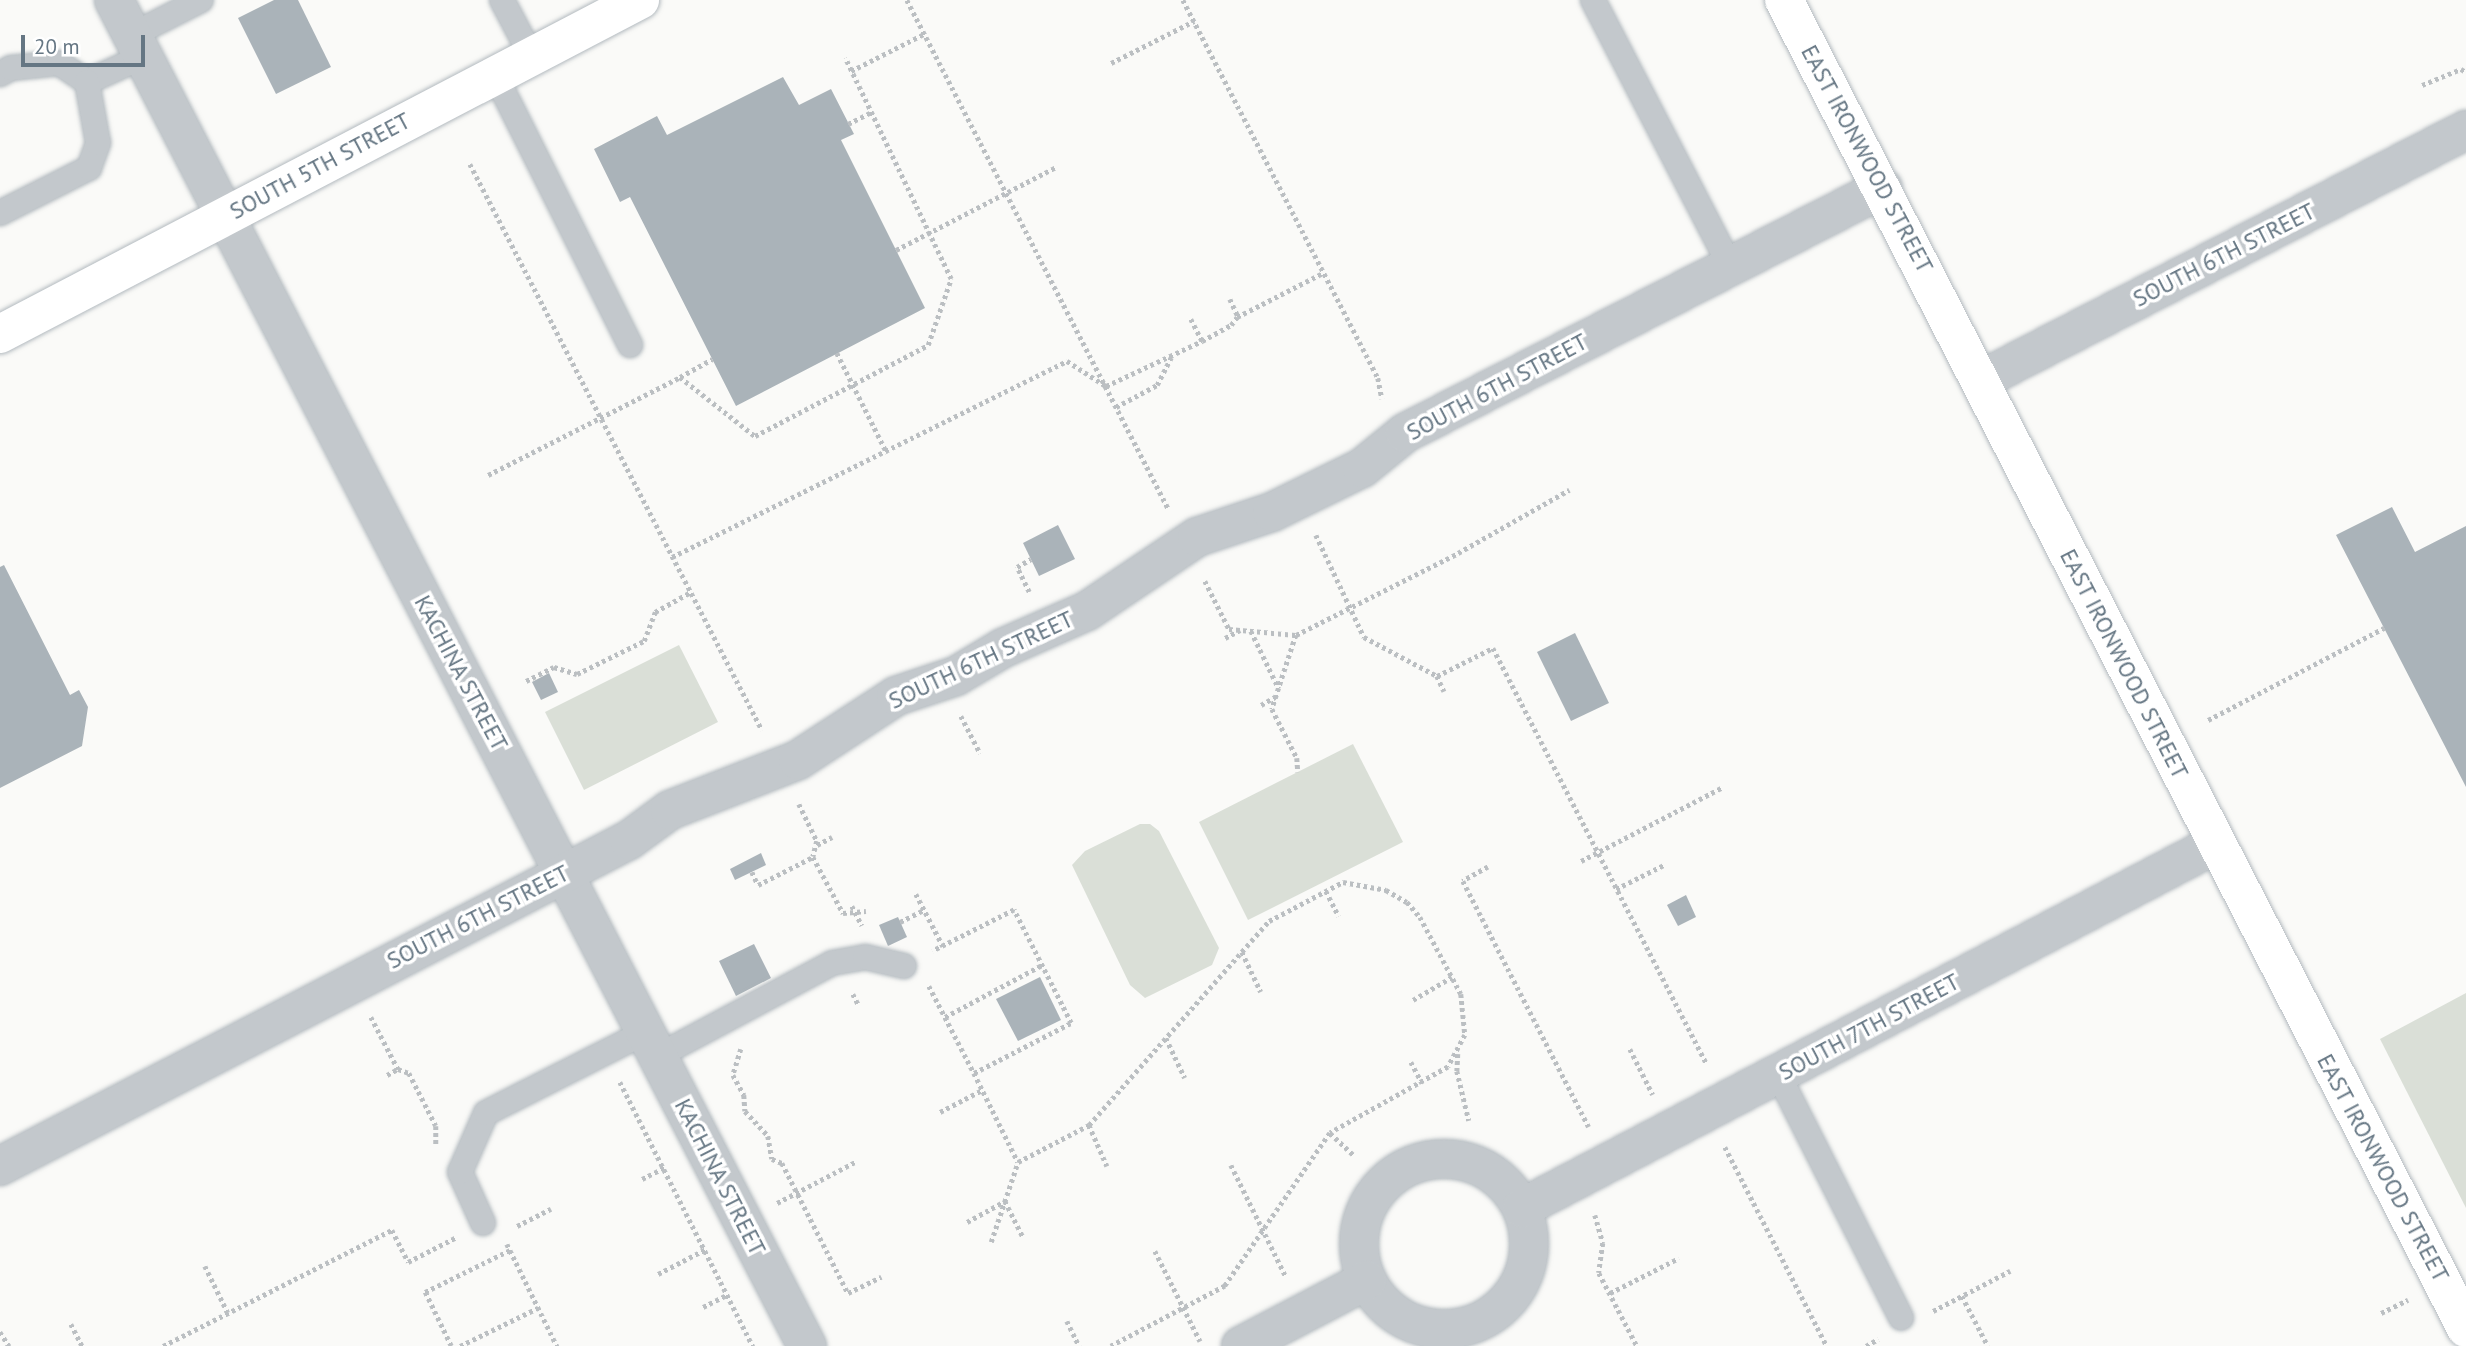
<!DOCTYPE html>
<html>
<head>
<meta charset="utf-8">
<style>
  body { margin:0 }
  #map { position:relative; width:2466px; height:1346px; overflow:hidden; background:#fafaf8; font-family:"PT Sans",sans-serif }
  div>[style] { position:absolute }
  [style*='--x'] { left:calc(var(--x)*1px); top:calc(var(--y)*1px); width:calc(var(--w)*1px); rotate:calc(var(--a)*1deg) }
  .green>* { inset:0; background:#dadfd7 }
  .building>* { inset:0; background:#aab3b9 }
  .path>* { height:4.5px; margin-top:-2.25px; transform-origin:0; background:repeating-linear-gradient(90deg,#bbbfc2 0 3.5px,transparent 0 7px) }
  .roads { filter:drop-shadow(0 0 2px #b3babf) drop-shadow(0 0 2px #b3babf) }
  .lane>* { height:24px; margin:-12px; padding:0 12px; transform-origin:12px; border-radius:12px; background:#c3c8cc }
  .street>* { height:38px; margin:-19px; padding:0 19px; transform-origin:19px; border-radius:19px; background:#c3c8cc }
  .street>.ring { margin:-19px; padding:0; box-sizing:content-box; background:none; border:38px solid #c3c8cc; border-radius:50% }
  .secondary>* { height:38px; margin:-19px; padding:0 19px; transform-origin:19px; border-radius:19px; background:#fff }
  span { translate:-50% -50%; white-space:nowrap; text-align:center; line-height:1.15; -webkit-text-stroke:7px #fff; paint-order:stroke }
  .street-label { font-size:23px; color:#657683 }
  .scale { position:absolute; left:21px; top:35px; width:124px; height:32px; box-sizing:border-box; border:4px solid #657683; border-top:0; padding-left:9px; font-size:21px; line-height:24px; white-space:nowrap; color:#657683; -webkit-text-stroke:5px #fff; paint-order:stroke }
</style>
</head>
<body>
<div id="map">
  <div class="green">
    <i style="clip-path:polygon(679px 645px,718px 722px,584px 790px,545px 712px)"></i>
    <i style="clip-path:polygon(1353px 744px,1403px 842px,1248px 920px,1199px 822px)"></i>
    <i style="clip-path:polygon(1140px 824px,1150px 824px,1159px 831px,1219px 948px,1212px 965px,1145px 998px,1130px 985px,1072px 865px,1085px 851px)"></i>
    <i style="clip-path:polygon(2466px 993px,2466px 1208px,2380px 1039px)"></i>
  </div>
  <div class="building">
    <i style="clip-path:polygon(274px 0,298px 0,331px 67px,276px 94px,238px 18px)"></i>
    <i style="clip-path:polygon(783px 77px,799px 105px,831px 89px,854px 134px,841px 140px,925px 308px,736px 406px,630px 197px,620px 202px,594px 149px,657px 116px,667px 135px)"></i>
    <i style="clip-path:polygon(2392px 507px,2415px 552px,2466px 526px,2466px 787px,2336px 535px)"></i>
    <i style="clip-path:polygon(1058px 525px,1075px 559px,1039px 576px,1023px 543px)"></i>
    <i style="clip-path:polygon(4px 565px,70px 695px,79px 690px,88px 707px,82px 746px,0 788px,0 567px)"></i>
    <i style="clip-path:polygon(1575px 633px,1609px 703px,1571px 721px,1537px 652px)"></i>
    <i style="clip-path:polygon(549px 673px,558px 692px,541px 700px,532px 682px)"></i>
    <i style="clip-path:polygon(761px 853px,766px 865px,735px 880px,730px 869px)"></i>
    <i style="clip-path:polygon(1686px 895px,1696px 917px,1678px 926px,1667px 905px)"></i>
    <i style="clip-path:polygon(898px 917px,907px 937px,888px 946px,879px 925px)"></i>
    <i style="clip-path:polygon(754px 944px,771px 978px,736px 996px,719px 961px)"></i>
    <i style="clip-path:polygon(1040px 977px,1061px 1020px,1018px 1041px,996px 999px)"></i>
  </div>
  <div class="path">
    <i style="--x:907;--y:0;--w:571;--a:62.81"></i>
    <i style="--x:1183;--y:0;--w:425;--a:62.7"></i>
    <i style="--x:1378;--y:378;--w:21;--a:79"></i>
    <i style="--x:1111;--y:63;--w:93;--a:-26.8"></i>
    <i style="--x:851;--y:71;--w:82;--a:-26.9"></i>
    <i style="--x:2422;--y:85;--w:42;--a:-22.3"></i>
    <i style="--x:2461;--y:69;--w:6;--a:31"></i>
    <i style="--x:848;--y:124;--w:25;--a:-27"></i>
    <i style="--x:470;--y:164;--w:637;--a:62.71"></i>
    <i style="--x:896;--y:250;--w:180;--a:-27.4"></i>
    <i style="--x:1230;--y:299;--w:19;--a:65"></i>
    <i style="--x:1191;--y:319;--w:25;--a:63"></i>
    <i style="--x:837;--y:353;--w:112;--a:63.4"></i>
    <i style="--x:680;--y:377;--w:37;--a:-29"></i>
    <i style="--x:1116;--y:407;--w:47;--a:-28.2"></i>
    <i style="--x:1157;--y:385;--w:31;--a:-63"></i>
    <i style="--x:488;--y:475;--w:216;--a:-27"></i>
    <i style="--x:680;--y:377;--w:95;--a:38.2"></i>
    <i style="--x:755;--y:436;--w:195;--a:-27.7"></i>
    <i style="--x:928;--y:345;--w:70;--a:-70.8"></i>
    <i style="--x:951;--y:279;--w:245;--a:-115.6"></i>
    <i style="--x:1316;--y:535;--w:113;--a:64.8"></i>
    <i style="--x:1364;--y:637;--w:83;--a:28.1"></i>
    <i style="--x:1437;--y:676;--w:17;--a:65"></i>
    <i style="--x:672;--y:557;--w:441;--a:-26.4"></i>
    <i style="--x:1067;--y:361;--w:46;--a:32.7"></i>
    <i style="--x:1106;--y:386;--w:106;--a:-25.1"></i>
    <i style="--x:1202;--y:341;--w:33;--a:-29"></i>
    <i style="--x:1231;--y:325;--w:10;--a:-53"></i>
    <i style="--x:1237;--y:317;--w:97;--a:-27.1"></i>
    <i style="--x:1205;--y:581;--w:54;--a:63.4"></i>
    <i style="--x:1229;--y:629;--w:67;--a:5.1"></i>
    <i style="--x:1296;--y:635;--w:78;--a:108"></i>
    <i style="--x:1272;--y:709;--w:55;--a:63"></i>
    <i style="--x:1297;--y:758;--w:14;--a:86"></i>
    <i style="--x:1029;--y:592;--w:28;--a:-116"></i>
    <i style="--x:1017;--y:567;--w:16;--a:-30"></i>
    <i style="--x:1251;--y:631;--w:64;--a:64.2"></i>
    <i style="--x:1296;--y:635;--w:182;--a:-26.8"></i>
    <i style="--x:1458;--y:553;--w:128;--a:-29.6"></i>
    <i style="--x:1225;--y:638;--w:17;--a:-28"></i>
    <i style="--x:1437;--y:676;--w:63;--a:-26.6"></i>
    <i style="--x:1493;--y:648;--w:468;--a:62.8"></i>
    <i style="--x:526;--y:681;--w:31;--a:-27"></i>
    <i style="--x:554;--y:667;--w:24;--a:17"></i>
    <i style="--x:577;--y:674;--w:75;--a:-26.2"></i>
    <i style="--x:644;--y:641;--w:31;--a:-69"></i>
    <i style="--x:655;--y:612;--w:41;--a:-29.1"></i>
    <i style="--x:1261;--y:705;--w:16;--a:-30"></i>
    <i style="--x:961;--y:716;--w:42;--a:62.8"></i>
    <i style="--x:2208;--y:720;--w:199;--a:-27.6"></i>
    <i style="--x:799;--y:804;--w:41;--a:64.1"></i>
    <i style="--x:817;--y:841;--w:16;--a:104"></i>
    <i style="--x:813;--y:857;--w:64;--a:61.8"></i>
    <i style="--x:843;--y:913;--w:23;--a:-5"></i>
    <i style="--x:817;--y:845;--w:17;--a:-28"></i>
    <i style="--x:1581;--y:861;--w:160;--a:-27.5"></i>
    <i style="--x:1488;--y:867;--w:29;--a:151"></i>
    <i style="--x:1463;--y:881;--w:276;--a:62.9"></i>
    <i style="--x:752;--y:872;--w:14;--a:65"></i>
    <i style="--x:758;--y:885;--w:62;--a:-27"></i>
    <i style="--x:1616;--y:889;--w:54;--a:-26.6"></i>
    <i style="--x:1326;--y:891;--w:28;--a:63"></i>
    <i style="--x:916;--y:894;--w:59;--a:62.6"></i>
    <i style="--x:852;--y:906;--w:22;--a:63"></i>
    <i style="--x:900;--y:922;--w:27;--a:-27"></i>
    <i style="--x:1242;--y:952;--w:44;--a:64.6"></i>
    <i style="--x:929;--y:986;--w:98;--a:62.7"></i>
    <i style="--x:974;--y:1073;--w:109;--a:-27.3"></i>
    <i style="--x:1071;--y:1023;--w:127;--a:-116.8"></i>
    <i style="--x:1014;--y:910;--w:91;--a:153.2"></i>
    <i style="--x:853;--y:994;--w:13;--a:63"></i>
    <i style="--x:1413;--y:1000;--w:45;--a:-30.5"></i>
    <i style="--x:371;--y:1017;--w:59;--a:62.6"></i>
    <i style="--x:398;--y:1069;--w:12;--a:20"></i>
    <i style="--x:409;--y:1073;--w:59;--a:63"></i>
    <i style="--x:436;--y:1126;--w:18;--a:90"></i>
    <i style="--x:945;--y:1017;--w:110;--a:-28.2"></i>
    <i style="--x:1166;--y:1038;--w:44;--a:64.6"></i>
    <i style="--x:741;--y:1049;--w:27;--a:107"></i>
    <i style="--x:733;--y:1075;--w:23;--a:61"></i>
    <i style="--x:744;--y:1095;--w:16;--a:86"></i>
    <i style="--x:745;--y:1111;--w:34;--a:47"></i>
    <i style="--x:768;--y:1136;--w:23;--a:80"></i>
    <i style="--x:772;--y:1159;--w:11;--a:22"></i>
    <i style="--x:782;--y:1163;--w:146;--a:63.1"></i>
    <i style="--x:848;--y:1293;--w:37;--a:-26"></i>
    <i style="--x:1630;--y:1049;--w:51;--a:63.4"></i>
    <i style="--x:1458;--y:1054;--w:17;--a:93"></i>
    <i style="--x:1457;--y:1071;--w:51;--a:76.5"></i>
    <i style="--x:1411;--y:1062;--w:24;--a:62"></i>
    <i style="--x:974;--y:1073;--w:99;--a:63.7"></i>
    <i style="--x:1018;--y:1162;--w:80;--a:-27.5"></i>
    <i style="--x:1089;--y:1125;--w:45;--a:66.3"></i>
    <i style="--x:387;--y:1075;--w:13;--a:-29"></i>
    <i style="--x:620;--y:1082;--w:296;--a:63.3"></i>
    <i style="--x:940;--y:1112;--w:47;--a:-27.6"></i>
    <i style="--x:1089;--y:1125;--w:272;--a:-48.6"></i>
    <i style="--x:1269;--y:921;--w:84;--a:-27.8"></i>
    <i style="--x:1343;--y:882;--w:44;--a:10.5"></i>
    <i style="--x:1386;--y:890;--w:24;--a:30"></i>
    <i style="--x:1407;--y:902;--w:20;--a:49"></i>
    <i style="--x:1420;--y:917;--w:87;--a:62"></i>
    <i style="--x:1461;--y:994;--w:41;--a:84.4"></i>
    <i style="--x:1465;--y:1035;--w:36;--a:118"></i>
    <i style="--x:1448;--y:1067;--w:135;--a:150.8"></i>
    <i style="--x:1330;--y:1133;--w:186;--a:124.5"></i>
    <i style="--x:1225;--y:1286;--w:129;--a:152.2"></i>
    <i style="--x:1330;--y:1133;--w:34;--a:43"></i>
    <i style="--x:1725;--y:1147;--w:224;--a:62.9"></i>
    <i style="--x:1231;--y:1165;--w:125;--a:63.8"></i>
    <i style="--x:642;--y:1179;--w:25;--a:-27"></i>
    <i style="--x:777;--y:1203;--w:90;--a:-27.7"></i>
    <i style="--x:1595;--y:1215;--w:29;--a:74"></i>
    <i style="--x:1603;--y:1243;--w:30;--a:98"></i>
    <i style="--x:1599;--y:1273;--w:82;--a:62.5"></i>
    <i style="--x:967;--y:1222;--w:43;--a:-28.9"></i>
    <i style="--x:1005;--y:1201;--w:40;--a:63.4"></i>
    <i style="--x:517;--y:1226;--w:38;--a:-27"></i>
    <i style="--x:991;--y:1242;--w:84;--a:-71.4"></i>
    <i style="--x:507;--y:1244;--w:114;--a:63.9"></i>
    <i style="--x:1155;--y:1251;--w:101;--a:63.4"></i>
    <i style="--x:205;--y:1266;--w:52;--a:63.9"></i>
    <i style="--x:658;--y:1274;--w:54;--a:-27.5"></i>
    <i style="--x:1610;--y:1293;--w:77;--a:-26.9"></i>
    <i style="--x:1962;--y:1296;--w:56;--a:62.5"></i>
    <i style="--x:703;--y:1307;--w:27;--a:-27"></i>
    <i style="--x:1933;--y:1311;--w:87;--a:-27.5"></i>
    <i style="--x:2381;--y:1313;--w:30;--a:-26"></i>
    <i style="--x:1067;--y:1321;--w:28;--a:64"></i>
    <i style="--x:71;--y:1324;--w:25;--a:63"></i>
    <i style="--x:0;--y:1332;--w:17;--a:57"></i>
    <i style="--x:163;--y:1346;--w:257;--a:-26.9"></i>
    <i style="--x:392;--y:1230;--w:36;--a:63"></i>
    <i style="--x:408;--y:1262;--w:53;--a:-27.1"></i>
    <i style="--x:451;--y:1346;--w:60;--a:-115.7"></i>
    <i style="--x:425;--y:1292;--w:95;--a:-26.3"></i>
    <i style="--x:460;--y:1346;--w:87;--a:-26"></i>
    <i style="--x:1866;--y:1346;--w:14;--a:-30"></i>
  </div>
  <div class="roads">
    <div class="lane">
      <i style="--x:502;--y:0;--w:62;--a:62.2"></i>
      <i style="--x:1593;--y:0;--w:298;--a:62.7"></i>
      <i style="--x:132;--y:35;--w:77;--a:-26.9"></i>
      <i style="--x:0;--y:74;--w:13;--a:-29"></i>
      <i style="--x:11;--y:68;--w:48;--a:-5.9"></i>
      <i style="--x:59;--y:63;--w:34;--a:34"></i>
      <i style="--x:87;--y:82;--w:63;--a:-24.5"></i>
      <i style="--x:495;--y:75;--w:302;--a:63.4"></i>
      <i style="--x:0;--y:213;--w:100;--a:-26.8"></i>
      <i style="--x:89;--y:168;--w:27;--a:-70"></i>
      <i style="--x:98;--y:143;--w:62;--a:-100.2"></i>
      <i style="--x:658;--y:1056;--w:197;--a:-28.1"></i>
      <i style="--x:832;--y:963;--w:34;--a:-10"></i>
      <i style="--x:865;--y:957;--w:40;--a:13"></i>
      <i style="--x:1778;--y:1074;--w:273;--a:63.2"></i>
      <i style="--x:483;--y:1223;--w:56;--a:-114.3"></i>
      <i style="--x:460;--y:1172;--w:64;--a:-66.2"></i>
      <i style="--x:486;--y:1113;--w:179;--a:-26.9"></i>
    </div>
    <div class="street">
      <i style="--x:114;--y:0;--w:1514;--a:62.76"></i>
      <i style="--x:1981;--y:380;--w:546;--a:-27.27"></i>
      <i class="ring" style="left:1359px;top:1159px;width:132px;height:132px"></i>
      <i style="--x:0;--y:1166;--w:708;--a:-27.4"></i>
      <i style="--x:629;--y:840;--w:51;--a:-36.2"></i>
      <i style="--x:670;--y:810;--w:137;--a:-21.3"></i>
      <i style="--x:798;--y:760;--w:117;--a:-33.1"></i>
      <i style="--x:896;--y:696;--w:63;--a:-18.4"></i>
      <i style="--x:956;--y:676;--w:55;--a:-30.8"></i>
      <i style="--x:1003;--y:648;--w:92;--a:-23.8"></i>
      <i style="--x:1087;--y:611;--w:133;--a:-33.9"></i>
      <i style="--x:1197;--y:537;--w:79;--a:-18.4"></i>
      <i style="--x:1272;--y:512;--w:100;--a:-26.1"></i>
      <i style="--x:1362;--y:468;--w:55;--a:-39.1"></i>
      <i style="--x:1405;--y:433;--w:537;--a:-27.14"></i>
      <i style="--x:1522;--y:1208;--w:784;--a:-27.68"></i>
      <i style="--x:1241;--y:1346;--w:142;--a:-27.6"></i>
    </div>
    <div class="secondary">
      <i style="--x:1784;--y:0;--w:1493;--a:62.82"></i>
      <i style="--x:0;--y:334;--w:722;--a:-27.56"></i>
    </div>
  </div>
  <div class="street-label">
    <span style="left:1867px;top:159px;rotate:62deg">EAST IRONWOOD STREET</span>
    <span style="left:320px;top:166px;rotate:-28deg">SOUTH 5TH STREET</span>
    <span style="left:2224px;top:255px;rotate:-27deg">SOUTH 6TH STREET</span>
    <span style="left:1497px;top:387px;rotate:-28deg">SOUTH 6TH STREET</span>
    <span style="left:981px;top:660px;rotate:-25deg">SOUTH 6TH STREET</span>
    <span style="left:2124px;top:664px;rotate:63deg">EAST IRONWOOD STREET</span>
    <span style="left:461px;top:673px;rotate:62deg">KACHINA STREET</span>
    <span style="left:478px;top:917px;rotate:-27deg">SOUTH 6TH STREET</span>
    <span style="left:1869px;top:1027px;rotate:-28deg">SOUTH 7TH STREET</span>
    <span style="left:2383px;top:1168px;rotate:62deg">EAST IRONWOOD STREET</span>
    <span style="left:720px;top:1177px;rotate:63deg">KACHINA STREET</span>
  </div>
  <div class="scale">20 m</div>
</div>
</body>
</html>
